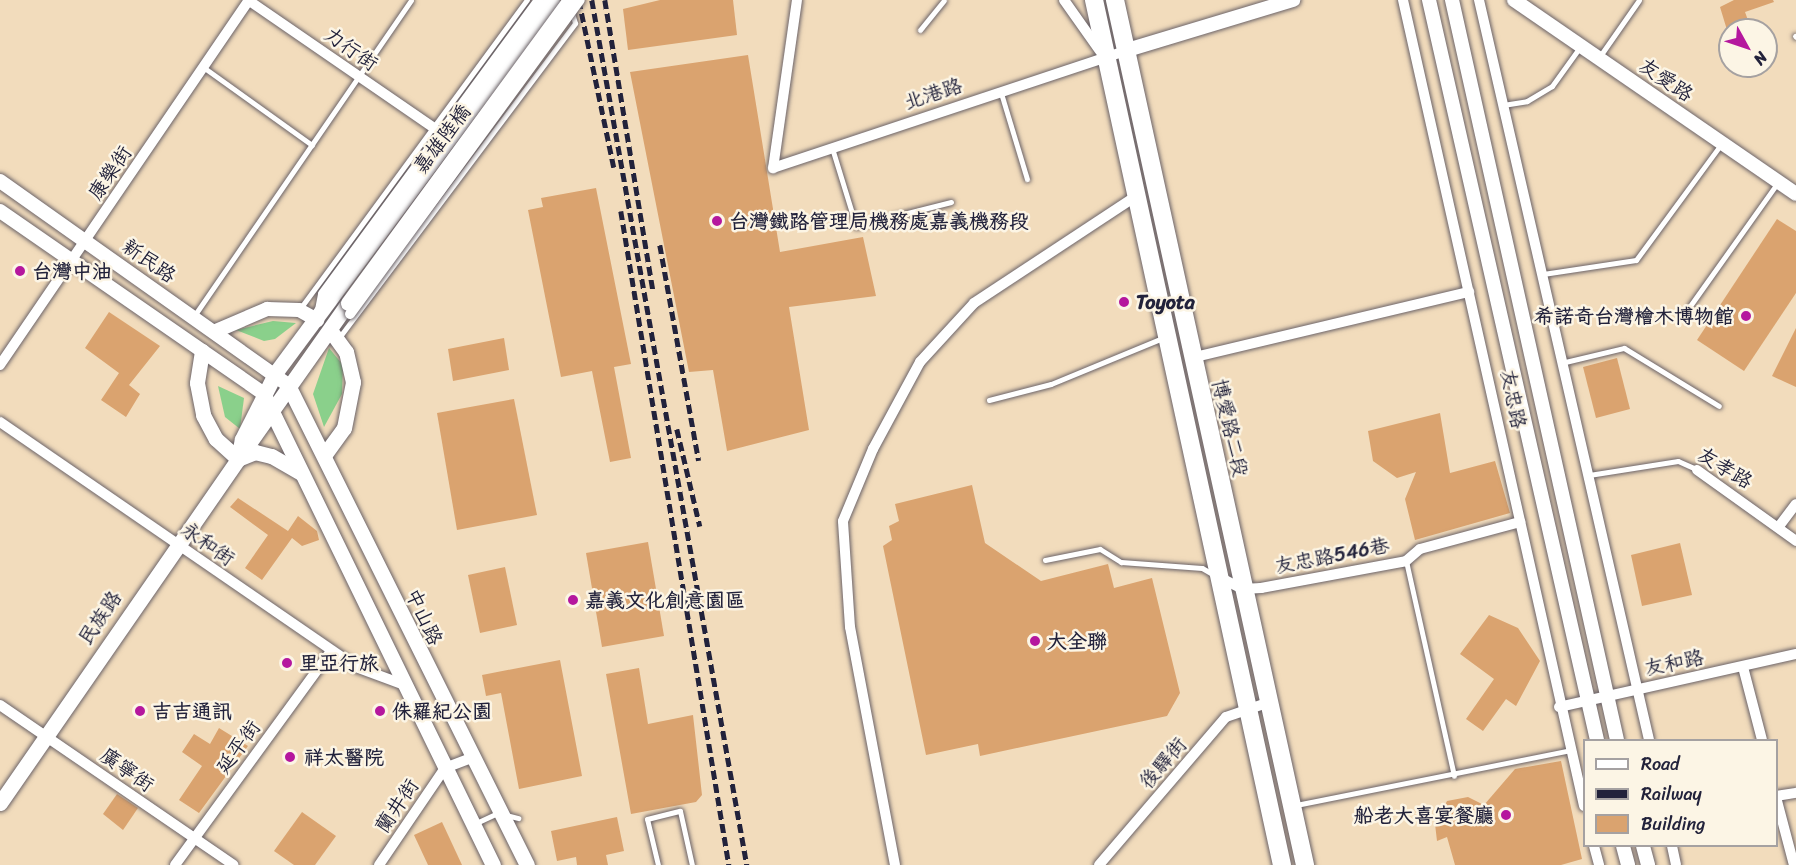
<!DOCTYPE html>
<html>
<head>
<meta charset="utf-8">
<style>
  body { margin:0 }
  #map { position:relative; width:1796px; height:865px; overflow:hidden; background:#f2dcbc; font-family:Sriracha,"LXGW WenKai TC",sans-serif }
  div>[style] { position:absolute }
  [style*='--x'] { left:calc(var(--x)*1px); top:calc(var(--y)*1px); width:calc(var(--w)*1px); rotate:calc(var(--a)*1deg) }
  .green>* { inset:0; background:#8ad08b }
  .building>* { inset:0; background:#daa36f }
  .roads { filter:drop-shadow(0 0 2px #6b6368) drop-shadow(0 0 2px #6b6368) }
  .service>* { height:5px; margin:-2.5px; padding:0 2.5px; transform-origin:2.5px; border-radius:2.5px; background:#fff }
  .minor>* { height:10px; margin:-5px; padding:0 5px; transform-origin:5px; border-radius:5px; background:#fff }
  .tertiary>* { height:14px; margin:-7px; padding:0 7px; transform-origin:7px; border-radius:7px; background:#fff }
  .secondary>* { height:15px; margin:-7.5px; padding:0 7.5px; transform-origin:7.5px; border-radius:7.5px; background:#fff }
  .primary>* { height:18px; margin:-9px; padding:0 9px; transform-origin:9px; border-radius:9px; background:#fff }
  .rail>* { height:4.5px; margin-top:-2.25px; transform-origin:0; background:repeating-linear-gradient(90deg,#22223b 0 9px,transparent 0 13.5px) }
  .bridges { filter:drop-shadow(0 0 2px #6b6368) drop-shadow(0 0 2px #6b6368) }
  .minor-bridge>* { height:10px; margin:-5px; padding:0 5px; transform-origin:5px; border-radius:5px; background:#fff }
  .secondary-bridge>* { height:15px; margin:-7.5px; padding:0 7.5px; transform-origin:7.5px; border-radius:7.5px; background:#fff }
  .dots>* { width:16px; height:16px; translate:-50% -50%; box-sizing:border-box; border:3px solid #fcf5e5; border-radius:50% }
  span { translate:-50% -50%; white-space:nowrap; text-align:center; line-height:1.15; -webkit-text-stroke:5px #fcf5e5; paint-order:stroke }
  .street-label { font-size:20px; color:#22223b }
  .poi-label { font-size:20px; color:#22223b; font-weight:700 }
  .left { translate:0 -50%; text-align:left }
  .right { translate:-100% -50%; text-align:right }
  .legend { position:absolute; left:1583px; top:739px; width:195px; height:108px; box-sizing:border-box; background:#fcf5e5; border:2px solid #a5a1a1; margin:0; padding:8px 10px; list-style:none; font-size:18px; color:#22223b }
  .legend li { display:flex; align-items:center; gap:12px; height:30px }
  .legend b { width:30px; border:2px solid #a5a1a1 }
  .north { position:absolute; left:1718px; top:18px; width:60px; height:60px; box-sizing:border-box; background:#fcf5e5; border:2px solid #a5a1a1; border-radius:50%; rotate:130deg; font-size:16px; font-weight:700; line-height:24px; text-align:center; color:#22223b }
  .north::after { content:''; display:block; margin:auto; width:21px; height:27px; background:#b5179e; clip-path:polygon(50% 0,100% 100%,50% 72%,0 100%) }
</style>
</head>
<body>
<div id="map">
  <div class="green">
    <i style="clip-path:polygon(273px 321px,296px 323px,275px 339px,264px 341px,236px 330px)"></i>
    <i style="clip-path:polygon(329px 348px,343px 365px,342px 394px,324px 427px,313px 394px)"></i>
    <i style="clip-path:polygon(218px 386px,244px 398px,240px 429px,225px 417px)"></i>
  </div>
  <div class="building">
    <i style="clip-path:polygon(660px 0,733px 0,737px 35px,628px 50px,623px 9px)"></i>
    <i style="clip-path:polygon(1734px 0,1773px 0,1774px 2px,1745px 12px,1749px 23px,1727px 30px,1720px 7px)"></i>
    <i style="clip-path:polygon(748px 55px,780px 252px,863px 237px,876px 296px,789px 307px,809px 430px,727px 451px,713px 370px,689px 372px,630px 72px)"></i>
    <i style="clip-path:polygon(596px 188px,631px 364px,614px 367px,631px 458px,610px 462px,592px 371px,561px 377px,528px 210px,543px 207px,541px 198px)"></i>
    <i style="clip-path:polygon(1777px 219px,1796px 231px,1796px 293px,1744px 371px,1697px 340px)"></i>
    <i style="clip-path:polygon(109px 312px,160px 346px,129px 385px,140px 394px,126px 417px,101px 400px,119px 373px,85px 348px)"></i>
    <i style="clip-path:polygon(1796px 328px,1796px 387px,1772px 376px)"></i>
    <i style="clip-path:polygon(504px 338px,509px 370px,453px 381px,448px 349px)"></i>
    <i style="clip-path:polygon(1617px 358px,1630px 409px,1596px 418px,1583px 367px)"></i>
    <i style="clip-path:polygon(514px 399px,537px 515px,457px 530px,437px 413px)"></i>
    <i style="clip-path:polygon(1440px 413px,1450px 473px,1495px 461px,1510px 513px,1415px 540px,1405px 499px,1416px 472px,1397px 478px,1373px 461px,1368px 431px)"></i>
    <i style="clip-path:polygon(972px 485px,985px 543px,1041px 581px,1108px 564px,1114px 588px,1152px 578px,1180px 693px,1167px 716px,980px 756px,978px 744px,926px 755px,883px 546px,892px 540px,889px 526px,899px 521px,895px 504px)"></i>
    <i style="clip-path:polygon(238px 498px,288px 531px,298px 516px,317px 531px,319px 540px,302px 546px,292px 538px,262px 580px,245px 568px,268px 535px,230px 507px)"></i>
    <i style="clip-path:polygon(648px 542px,664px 636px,602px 647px,586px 553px)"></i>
    <i style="clip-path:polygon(1680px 543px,1692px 595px,1642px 606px,1631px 555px)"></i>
    <i style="clip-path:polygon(505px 567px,517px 625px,480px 633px,468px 575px)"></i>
    <i style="clip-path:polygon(1489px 615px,1518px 628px,1540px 661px,1516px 706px,1506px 699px,1483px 731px,1466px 719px,1494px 679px,1460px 654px)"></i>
    <i style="clip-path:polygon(560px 660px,582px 776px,519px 789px,501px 693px,486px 696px,482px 675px)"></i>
    <i style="clip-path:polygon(639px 668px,648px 724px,693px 715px,702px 795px,696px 802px,631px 814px,606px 674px)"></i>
    <i style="clip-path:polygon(219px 728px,248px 746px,199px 813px,179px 800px,202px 766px,182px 752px,194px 734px,210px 744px)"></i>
    <i style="clip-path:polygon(1561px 761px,1582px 859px,1561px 865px,1455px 865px,1447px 837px,1437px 841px,1435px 824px,1447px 801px,1468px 797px,1484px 805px,1515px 769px)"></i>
    <i style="clip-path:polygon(117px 794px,138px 808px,123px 830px,103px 814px)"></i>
    <i style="clip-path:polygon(302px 812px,336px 836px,315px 865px,294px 865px,274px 851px)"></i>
    <i style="clip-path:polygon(617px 817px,624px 851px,606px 855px,608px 865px,577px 865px,576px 857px,557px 861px,551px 831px)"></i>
    <i style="clip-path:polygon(442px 822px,462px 865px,428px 865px,414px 835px)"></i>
  </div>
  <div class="roads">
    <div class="service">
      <i style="--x:920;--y:30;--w:38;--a:-51"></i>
      <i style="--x:1795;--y:36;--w:1;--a:45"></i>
      <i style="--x:1600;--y:56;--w:68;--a:-55.1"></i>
      <i style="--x:203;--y:67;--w:134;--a:35.6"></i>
      <i style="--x:1001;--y:93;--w:90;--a:73.2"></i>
      <i style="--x:1503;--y:105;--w:24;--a:-9"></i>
      <i style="--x:1527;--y:101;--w:29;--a:-31"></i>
      <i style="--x:1552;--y:86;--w:48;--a:-54.3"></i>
      <i style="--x:832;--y:148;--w:82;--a:72.9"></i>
      <i style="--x:856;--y:226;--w:98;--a:-14.2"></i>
      <i style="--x:1543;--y:274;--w:94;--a:-8.6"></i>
      <i style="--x:1636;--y:260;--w:145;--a:-53.7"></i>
      <i style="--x:1690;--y:306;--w:152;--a:-54.6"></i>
      <i style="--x:299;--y:310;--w:385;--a:-53.7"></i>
      <i style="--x:194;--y:316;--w:383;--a:-55.5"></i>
      <i style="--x:338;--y:339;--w:395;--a:-53.1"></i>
      <i style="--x:575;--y:23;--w:10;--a:-107"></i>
      <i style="--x:1561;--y:363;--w:65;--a:-13.4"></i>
      <i style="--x:1624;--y:348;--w:111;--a:31.4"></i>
      <i style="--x:989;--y:400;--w:64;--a:-14.5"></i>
      <i style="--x:1051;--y:384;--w:123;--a:-22.4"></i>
      <i style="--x:1589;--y:475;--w:90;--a:-8.9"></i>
      <i style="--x:1678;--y:461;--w:20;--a:24"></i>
      <i style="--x:1045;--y:560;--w:56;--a:-11.3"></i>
      <i style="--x:1100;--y:549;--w:25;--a:32"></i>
      <i style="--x:1121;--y:562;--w:81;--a:4.2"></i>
      <i style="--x:1202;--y:568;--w:14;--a:30"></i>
      <i style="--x:1406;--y:561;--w:220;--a:77.4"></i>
      <i style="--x:1296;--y:805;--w:280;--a:-11.3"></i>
      <i style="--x:474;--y:824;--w:26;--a:-25"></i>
      <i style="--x:498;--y:813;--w:21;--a:14"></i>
      <i style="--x:658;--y:865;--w:47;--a:-103.4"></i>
      <i style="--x:647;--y:819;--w:34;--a:-14"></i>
      <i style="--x:680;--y:811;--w:55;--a:77.5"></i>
    </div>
    <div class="minor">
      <i style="--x:248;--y:0;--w:226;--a:34.5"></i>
      <i style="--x:797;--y:0;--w:170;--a:98.1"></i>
      <i style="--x:773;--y:168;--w:370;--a:-18.4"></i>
      <i style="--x:1064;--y:0;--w:62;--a:54.8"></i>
      <i style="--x:1403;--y:0;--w:826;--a:77.34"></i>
      <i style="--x:1479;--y:0;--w:759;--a:77.06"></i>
      <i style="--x:320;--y:310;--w:16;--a:-79"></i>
      <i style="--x:323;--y:294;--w:365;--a:-53.7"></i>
      <i style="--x:1191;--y:358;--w:286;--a:-13.4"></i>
      <i style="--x:0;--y:365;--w:442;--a:-55.7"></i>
      <i style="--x:0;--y:422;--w:432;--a:34.5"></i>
      <i style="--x:356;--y:667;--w:49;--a:20.3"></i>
      <i style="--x:1697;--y:470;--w:122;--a:35.6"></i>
      <i style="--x:1780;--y:525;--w:26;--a:-53"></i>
      <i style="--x:1219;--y:577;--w:27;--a:27"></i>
      <i style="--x:1243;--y:589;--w:18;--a:-3"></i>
      <i style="--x:1261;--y:588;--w:147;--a:-10.5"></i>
      <i style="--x:1406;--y:561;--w:18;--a:-41"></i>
      <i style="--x:1420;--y:549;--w:104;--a:-15.1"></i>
      <i style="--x:1743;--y:667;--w:75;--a:75.4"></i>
      <i style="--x:0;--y:705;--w:283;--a:34.4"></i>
      <i style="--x:1559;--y:707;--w:243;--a:-12.6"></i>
      <i style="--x:1776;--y:796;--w:20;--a:-9"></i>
      <i style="--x:1776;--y:797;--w:70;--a:75.2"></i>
      <i style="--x:1594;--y:846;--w:20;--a:75"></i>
      <i style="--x:1672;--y:846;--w:19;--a:78"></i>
      <i style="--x:175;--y:865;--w:265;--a:-53.9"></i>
      <i style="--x:379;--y:865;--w:117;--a:-55.8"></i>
      <i style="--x:445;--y:768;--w:28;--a:-21"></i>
      <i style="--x:895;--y:865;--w:242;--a:-100.7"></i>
      <i style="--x:850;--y:627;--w:106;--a:-93.8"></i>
      <i style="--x:843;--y:521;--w:78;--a:-67.4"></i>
      <i style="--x:873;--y:449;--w:99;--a:-61.6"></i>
      <i style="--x:920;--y:362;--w:80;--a:-47.5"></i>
      <i style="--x:974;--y:303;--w:193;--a:-33.4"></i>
      <i style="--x:1099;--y:865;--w:195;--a:-49.4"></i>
      <i style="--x:1226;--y:717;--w:43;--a:-18.9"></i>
    </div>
    <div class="tertiary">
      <i style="--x:1429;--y:0;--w:759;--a:77.21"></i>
      <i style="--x:1452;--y:0;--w:758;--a:77.43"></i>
      <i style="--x:1514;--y:0;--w:342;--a:34.5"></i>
      <i style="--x:1124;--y:51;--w:177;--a:-16.8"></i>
      <i style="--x:0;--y:181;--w:353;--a:35.3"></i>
      <i style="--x:0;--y:211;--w:320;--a:34.7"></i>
      <i style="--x:216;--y:331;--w:56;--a:-23.3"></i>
      <i style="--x:267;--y:309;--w:32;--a:2"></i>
      <i style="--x:299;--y:310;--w:21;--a:29"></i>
      <i style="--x:1623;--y:846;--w:20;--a:75"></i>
      <i style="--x:1643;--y:846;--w:20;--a:75"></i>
    </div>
    <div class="secondary">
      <i style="--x:202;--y:351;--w:32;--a:99"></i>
      <i style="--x:197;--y:383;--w:33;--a:79"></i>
      <i style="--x:203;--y:415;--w:27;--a:62"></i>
      <i style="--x:216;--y:439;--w:30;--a:42"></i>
      <i style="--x:288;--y:385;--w:536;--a:63.53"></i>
      <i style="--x:263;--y:393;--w:525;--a:64.02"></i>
      <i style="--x:325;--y:454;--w:32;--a:-54"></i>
      <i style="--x:344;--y:428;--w:47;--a:-78.9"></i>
      <i style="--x:353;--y:382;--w:31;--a:-103"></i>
      <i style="--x:346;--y:352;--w:27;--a:-126"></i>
      <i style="--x:301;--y:473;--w:34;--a:-150"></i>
      <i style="--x:271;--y:456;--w:16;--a:-166"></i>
      <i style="--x:255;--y:452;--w:18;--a:158"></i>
      <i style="--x:238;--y:459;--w:191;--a:-54.8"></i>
      <i style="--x:0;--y:803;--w:418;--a:-55.3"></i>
      <i style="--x:238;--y:459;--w:20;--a:-79"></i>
      <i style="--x:242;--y:439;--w:75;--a:-63.1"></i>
      <i style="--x:276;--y:372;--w:463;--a:-53.4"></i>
    </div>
    <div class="primary">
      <i style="--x:1094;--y:0;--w:885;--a:77.74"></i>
      <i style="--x:1115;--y:0;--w:886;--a:77.61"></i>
    </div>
  </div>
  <div class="rail">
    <i style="--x:579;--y:0;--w:171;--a:78.2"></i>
    <i style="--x:592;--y:0;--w:879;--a:79.84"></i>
    <i style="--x:605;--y:0;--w:294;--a:80.6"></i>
    <i style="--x:621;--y:211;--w:663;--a:80.62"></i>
    <i style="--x:660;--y:245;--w:219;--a:79.8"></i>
    <i style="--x:677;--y:429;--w:100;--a:76.7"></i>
  </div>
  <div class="bridges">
    <div class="minor-bridge">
      <i style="--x:350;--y:314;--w:389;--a:-53.8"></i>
    </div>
    <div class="secondary-bridge">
      <i style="--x:348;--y:303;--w:376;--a:-53.8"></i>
    </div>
  </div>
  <div class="dots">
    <i style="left:717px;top:221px;background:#b5179e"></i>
    <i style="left:20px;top:271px;background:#b5179e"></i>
    <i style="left:1124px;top:302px;background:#b5179e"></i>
    <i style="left:1746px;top:316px;background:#b5179e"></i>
    <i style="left:573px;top:600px;background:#b5179e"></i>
    <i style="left:1035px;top:641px;background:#b5179e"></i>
    <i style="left:287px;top:663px;background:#b5179e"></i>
    <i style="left:140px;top:711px;background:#b5179e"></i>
    <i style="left:380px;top:711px;background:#b5179e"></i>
    <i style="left:290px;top:757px;background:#b5179e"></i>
    <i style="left:1506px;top:815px;background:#b5179e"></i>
  </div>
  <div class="street-label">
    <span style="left:351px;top:49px;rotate:35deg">力行街</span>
    <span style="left:1666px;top:80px;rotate:34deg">友愛路</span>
    <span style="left:933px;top:94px;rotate:-18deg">北港路</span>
    <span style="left:442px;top:139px;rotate:-53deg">嘉雄陸橋</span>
    <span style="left:110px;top:173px;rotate:-56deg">康樂街</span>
    <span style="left:149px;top:261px;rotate:35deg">新民路</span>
    <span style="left:1513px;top:399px;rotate:78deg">友忠路</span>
    <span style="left:1230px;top:428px;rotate:77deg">博愛路二段</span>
    <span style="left:1725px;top:468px;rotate:31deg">友孝路</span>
    <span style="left:208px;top:544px;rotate:35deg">永和街</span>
    <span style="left:1332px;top:556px;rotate:-11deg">友忠路546巷</span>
    <span style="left:424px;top:617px;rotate:65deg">中山路</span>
    <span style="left:100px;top:618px;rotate:-56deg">民族路</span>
    <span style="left:1674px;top:663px;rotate:-12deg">友和路</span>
    <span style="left:238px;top:747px;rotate:-54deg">延平街</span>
    <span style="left:1163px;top:763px;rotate:-49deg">後驛街</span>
    <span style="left:127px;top:770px;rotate:35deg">廣寧街</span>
    <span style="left:397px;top:806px;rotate:-56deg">蘭井街</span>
  </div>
  <div class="poi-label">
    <span class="left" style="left:729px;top:221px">台灣鐵路管理局機務處嘉義機務段</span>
    <span class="left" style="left:32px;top:271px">台灣中油</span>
    <span class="left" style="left:1136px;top:302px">Toyota</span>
    <span class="right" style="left:1734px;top:316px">希諾奇台灣檜木博物館</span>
    <span class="left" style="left:585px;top:600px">嘉義文化創意園區</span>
    <span class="left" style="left:1047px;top:641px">大全聯</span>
    <span class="left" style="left:299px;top:663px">里亞行旅</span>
    <span class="left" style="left:152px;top:711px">吉吉通訊</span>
    <span class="left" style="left:392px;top:711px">侏羅紀公園</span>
    <span class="left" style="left:304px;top:757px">祥太醫院</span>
    <span class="right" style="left:1494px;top:815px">船老大喜宴餐廳</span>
  </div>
  <ul class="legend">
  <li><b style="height:8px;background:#fff"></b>Road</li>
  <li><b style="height:8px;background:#22223b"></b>Railway</li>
  <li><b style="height:16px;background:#daa36f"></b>Building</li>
  </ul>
  <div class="north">N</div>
</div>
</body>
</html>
